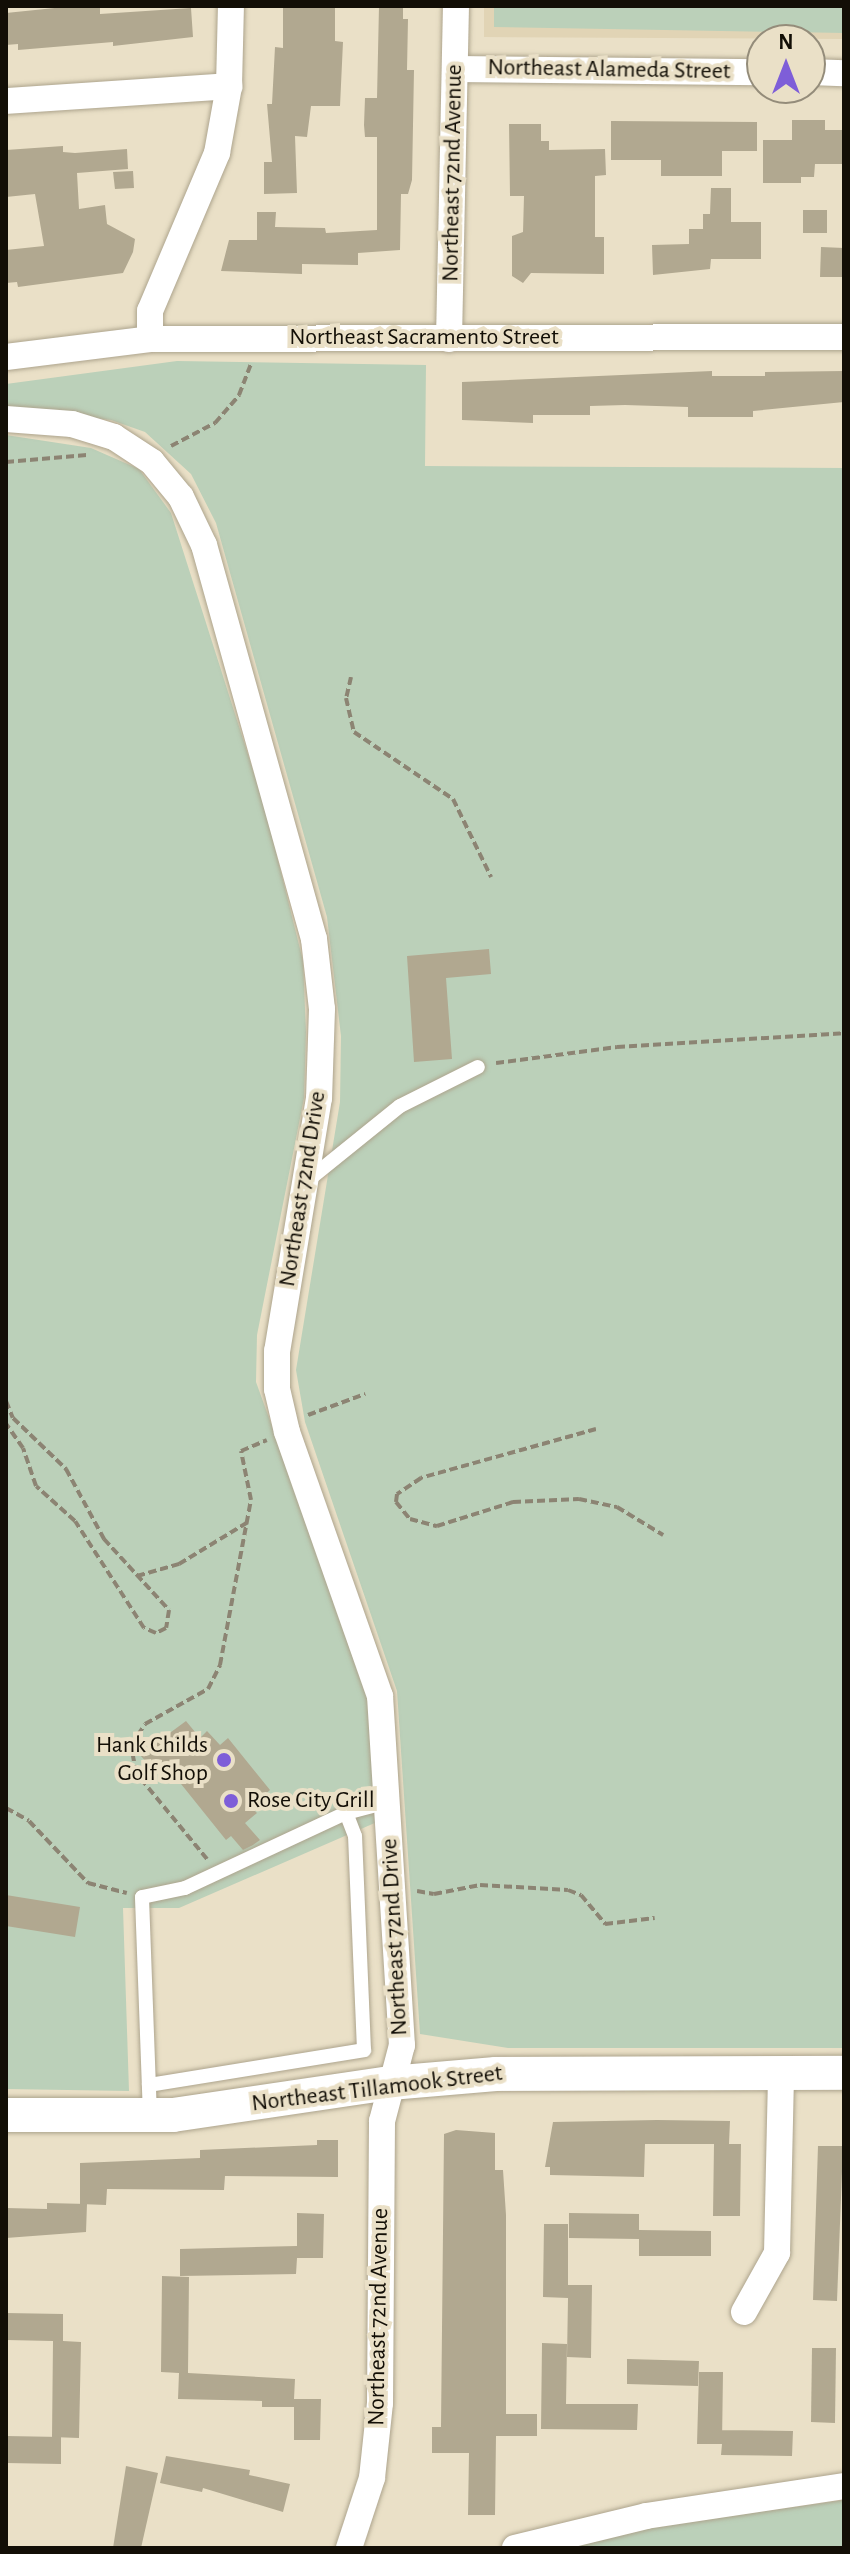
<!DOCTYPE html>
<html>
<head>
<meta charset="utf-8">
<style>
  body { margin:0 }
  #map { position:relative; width:850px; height:2554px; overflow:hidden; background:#eae0c7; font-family:"Alegreya Sans",sans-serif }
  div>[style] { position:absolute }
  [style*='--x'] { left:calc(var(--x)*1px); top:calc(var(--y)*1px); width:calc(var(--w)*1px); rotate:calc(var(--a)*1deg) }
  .built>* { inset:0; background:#e1d4b5 }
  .green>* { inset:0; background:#bbd0b9 }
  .building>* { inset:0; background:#b1a890 }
  .path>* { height:4px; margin-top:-2px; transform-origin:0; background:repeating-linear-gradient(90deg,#8c8473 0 8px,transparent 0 12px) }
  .roads { filter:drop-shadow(0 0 2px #ada48d) drop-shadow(0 0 2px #ada48d) }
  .service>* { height:14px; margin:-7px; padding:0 7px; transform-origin:7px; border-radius:7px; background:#fff }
  .minor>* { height:26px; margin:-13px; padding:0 13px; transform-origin:13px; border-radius:13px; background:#fff }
  .tertiary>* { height:34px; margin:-17px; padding:0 17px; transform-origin:17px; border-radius:17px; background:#fff }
  .dots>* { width:22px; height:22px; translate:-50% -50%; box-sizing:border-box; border:4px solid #eae0c7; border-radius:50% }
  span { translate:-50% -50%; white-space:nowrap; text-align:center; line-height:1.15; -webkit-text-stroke:8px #eae0c7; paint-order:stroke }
  .street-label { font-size:24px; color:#120e06 }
  .poi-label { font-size:24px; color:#120e06 }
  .right { translate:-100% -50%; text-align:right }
  .left { translate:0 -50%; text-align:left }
  .frame { position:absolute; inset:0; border:8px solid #120e06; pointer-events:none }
  .north { position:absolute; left:746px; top:24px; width:80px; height:80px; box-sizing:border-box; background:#eae0c7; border:2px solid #948c7a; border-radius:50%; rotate:0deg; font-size:22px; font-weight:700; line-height:32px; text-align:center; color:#120e06 }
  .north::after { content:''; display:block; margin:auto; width:28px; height:36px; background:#7e5ed8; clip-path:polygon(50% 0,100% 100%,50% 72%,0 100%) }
</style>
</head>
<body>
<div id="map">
  <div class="built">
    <i style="clip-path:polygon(484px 6px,844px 6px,844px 39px,484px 37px)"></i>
  </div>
  <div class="green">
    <i style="clip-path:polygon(494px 6px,844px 6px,844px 33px,494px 27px)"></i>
    <i style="clip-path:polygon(177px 361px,426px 365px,425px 466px,844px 468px,844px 2048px,508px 2048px,420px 2034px,397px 1691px,305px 1422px,296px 1370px,340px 1102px,341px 1036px,327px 917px,216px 523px,191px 474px,145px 432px,111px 420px,6px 408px,6px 384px)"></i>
    <i style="clip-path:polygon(6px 435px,91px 448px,139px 469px,171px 513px,265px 808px,303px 961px,306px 1032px,304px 1098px,257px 1335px,256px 1382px,363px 1678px,371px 1714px,377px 1822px,179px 1908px,123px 1908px,129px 2091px,6px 2089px)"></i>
    <i style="clip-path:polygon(844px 2500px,844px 2548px,565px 2548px,651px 2527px)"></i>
  </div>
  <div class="building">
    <i style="clip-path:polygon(74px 6px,100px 6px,100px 14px,191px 8px,193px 37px,113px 46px,113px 42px,18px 50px,18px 44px,6px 45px,6px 13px)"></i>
    <i style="clip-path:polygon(283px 6px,335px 7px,335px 41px,343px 42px,340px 106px,311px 106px,307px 137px,295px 136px,297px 193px,264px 194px,264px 162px,272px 162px,267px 104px,272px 104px,275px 47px,283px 48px)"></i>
    <i style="clip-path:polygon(379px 6px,403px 6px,403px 19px,408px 19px,407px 70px,414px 70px,412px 180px,408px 194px,401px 194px,400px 250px,358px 253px,358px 265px,302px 264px,302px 274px,221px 271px,229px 240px,257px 240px,257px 212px,276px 212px,275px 227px,325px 228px,326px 233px,377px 230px,377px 137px,365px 137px,364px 125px,365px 98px,377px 98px)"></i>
    <i style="clip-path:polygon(792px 120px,825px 120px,825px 130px,844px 130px,844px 164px,815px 164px,814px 177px,801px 177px,801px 183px,763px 183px,763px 140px,792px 140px)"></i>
    <i style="clip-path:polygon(611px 121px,757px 122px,757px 151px,722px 151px,722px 176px,661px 176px,661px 160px,611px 160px)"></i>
    <i style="clip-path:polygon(509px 124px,541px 124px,541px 141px,549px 141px,549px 150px,605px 149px,606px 175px,595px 176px,595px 237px,604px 237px,604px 274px,531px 273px,523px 283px,512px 276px,512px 236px,523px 232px,524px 196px,510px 196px)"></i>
    <i style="clip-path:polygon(63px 146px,63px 152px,75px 153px,127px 149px,128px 169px,77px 173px,79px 209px,105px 205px,107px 224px,135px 239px,133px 252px,123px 273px,18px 287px,17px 282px,6px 283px,6px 250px,44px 246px,35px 194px,6px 197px,6px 150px)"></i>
    <i style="clip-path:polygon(133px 171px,134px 188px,115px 189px,113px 172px)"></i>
    <i style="clip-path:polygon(711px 188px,731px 188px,731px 222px,761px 222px,761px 259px,711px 259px,710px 269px,653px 275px,652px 245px,689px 244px,689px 229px,703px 229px,703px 214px,710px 214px)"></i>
    <i style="clip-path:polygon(803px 210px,827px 210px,827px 233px,803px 233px)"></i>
    <i style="clip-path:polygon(821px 247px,844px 248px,844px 277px,820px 277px)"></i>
    <i style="clip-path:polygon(712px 371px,712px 376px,765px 376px,765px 372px,844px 371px,844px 402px,753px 411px,753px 417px,688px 417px,688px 407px,625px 405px,590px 406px,590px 415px,533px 415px,533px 423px,462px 420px,462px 382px)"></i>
    <i style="clip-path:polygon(489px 949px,491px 974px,446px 978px,452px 1059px,414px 1062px,407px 956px)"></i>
    <i style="clip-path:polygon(186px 1721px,200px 1738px,207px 1731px,220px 1745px,228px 1738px,270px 1790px,251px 1807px,257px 1813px,245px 1823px,260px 1840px,253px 1845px,243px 1850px,231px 1836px,226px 1840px,165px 1764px,156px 1773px,140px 1755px)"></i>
    <i style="clip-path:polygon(6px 1895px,80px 1907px,75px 1937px,6px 1926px)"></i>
    <i style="clip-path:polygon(657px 2120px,730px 2121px,729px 2144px,741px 2144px,740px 2216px,713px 2216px,714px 2144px,645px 2144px,644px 2177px,550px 2175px,550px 2167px,545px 2167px,553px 2122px)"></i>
    <i style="clip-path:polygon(456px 2130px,495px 2133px,495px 2170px,503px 2170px,506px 2215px,506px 2414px,537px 2414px,537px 2436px,496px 2436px,495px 2515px,468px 2515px,469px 2453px,432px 2453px,432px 2427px,441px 2427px,444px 2134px)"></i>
    <i style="clip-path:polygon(317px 2140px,338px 2140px,338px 2177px,225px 2176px,224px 2190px,107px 2189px,106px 2205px,80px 2204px,80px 2163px,200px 2158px,200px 2150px,317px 2145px)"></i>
    <i style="clip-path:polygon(818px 2146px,843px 2146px,837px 2301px,813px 2300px)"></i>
    <i style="clip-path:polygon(47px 2203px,87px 2204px,86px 2232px,6px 2238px,6px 2208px,47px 2209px)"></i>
    <i style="clip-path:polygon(297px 2213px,324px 2214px,323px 2258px,297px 2258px,296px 2274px,180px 2276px,180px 2249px,297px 2246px)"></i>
    <i style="clip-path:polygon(569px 2213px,639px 2214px,639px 2230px,711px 2231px,711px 2256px,639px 2256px,639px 2239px,569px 2238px)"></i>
    <i style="clip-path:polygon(544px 2224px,568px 2224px,568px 2285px,592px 2285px,591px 2358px,567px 2357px,568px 2298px,543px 2297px)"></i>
    <i style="clip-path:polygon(162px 2276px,189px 2277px,188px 2373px,295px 2379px,294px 2399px,321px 2399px,320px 2440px,294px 2440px,294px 2407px,262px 2407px,262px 2401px,178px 2399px,179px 2373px,161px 2372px)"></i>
    <i style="clip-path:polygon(6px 2313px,63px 2314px,63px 2341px,81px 2342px,79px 2438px,52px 2437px,53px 2341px,6px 2340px)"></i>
    <i style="clip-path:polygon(542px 2343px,567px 2344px,566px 2404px,638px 2404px,637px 2430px,541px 2429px)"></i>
    <i style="clip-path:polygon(812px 2348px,836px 2348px,835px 2423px,811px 2422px)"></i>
    <i style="clip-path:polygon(627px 2359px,699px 2361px,698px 2386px,627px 2384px)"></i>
    <i style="clip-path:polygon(699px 2372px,723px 2372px,722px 2443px,722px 2430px,793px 2431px,792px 2456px,721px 2455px,722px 2444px,697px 2444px)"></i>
    <i style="clip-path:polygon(6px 2436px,61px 2437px,61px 2464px,6px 2463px)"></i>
    <i style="clip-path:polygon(166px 2456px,250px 2470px,249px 2475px,290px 2484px,283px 2512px,203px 2488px,202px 2492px,160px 2483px)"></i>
    <i style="clip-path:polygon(126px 2466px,158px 2473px,141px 2548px,113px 2548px)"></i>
  </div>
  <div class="path">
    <i style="--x:171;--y:446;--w:50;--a:-27.6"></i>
    <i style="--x:215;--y:423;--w:37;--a:-49"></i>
    <i style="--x:239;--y:395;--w:33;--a:-69"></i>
    <i style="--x:6;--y:462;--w:81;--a:-4.9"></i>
    <i style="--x:351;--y:677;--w:22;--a:103"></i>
    <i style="--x:346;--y:698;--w:35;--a:77"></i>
    <i style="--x:354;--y:732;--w:120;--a:34.1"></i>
    <i style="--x:453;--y:799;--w:87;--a:64"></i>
    <i style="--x:496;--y:1063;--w:122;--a:-7.5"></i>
    <i style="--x:617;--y:1047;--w:227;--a:-3.5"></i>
    <i style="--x:6;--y:1401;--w:18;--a:68"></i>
    <i style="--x:13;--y:1418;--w:74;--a:43.9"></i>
    <i style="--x:66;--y:1469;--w:80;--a:61.5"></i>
    <i style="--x:104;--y:1539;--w:96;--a:47.5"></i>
    <i style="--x:169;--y:1610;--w:18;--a:99"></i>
    <i style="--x:166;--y:1628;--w:11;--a:153"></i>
    <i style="--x:156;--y:1633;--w:13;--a:-157"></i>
    <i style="--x:144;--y:1628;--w:127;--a:-122.8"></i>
    <i style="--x:75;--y:1521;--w:52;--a:-138.1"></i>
    <i style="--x:36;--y:1486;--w:40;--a:-108.9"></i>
    <i style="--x:23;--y:1448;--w:29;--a:-125"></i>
    <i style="--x:308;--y:1415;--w:61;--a:-20.2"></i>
    <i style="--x:596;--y:1429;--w:182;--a:164.4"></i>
    <i style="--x:421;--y:1478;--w:29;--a:146"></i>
    <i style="--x:397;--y:1494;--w:8;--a:97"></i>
    <i style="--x:396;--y:1502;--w:22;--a:51"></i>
    <i style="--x:410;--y:1519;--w:28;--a:15"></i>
    <i style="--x:437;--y:1526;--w:80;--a:-17.5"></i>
    <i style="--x:513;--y:1502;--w:66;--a:-2.6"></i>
    <i style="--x:579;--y:1499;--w:39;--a:12"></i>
    <i style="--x:617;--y:1507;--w:54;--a:31.3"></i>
    <i style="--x:137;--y:1576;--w:44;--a:-15.9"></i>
    <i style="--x:179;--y:1564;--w:81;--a:-31.3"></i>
    <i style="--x:6;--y:1808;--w:26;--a:29"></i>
    <i style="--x:29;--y:1821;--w:86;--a:46.4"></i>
    <i style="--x:88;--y:1883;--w:40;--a:14.4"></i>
    <i style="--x:207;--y:1859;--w:112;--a:-129.5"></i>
    <i style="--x:136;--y:1773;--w:28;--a:-100"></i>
    <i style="--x:131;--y:1745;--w:25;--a:-56"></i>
    <i style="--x:145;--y:1724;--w:72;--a:-29.1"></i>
    <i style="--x:208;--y:1689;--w:27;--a:-63"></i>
    <i style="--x:220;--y:1665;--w:168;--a:-79.4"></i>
    <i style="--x:251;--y:1500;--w:50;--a:-101.5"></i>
    <i style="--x:241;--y:1451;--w:28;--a:-23"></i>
    <i style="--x:417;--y:1891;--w:17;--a:10"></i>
    <i style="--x:434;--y:1894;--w:47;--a:-11.1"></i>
    <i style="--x:480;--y:1885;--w:88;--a:3.3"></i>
    <i style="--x:568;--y:1890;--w:14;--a:21"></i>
    <i style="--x:581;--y:1895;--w:38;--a:50"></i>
    <i style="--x:605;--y:1924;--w:50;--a:-6.8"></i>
  </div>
  <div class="roads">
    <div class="service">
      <i style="--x:307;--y:1181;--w:119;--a:-38.9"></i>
      <i style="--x:400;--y:1106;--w:87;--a:-26.6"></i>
      <i style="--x:149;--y:2085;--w:218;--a:-9.2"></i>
      <i style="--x:364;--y:2050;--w:214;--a:-92.4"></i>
      <i style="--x:355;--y:1836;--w:25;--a:-111"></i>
      <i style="--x:150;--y:2116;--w:219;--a:-92.1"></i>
      <i style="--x:142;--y:1897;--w:44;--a:-11.8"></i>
      <i style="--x:185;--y:1888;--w:178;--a:-25"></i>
      <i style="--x:346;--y:1813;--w:43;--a:-14.7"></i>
    </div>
    <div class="minor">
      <i style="--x:455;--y:69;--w:307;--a:0.6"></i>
      <i style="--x:810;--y:72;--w:34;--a:2"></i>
      <i style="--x:6;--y:101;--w:224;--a:-3.8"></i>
      <i style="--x:150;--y:339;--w:28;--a:-90"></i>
      <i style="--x:150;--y:311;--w:172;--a:-67"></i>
      <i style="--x:217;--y:153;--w:68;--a:-79.8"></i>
      <i style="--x:229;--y:86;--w:80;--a:-88.6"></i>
      <i style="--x:449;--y:339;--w:333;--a:-88.8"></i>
      <i style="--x:6;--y:357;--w:145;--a:-7.1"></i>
      <i style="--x:150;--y:339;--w:694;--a:-0.17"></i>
      <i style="--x:6;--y:419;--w:66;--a:4.3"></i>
      <i style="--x:72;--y:424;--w:44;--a:17.2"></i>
      <i style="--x:114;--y:437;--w:45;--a:33.3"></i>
      <i style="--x:152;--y:462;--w:45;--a:50.4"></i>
      <i style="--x:181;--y:497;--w:53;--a:64.4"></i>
      <i style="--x:204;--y:545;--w:409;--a:74.4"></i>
      <i style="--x:314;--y:939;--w:70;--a:83.5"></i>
      <i style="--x:322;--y:1009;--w:89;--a:91.9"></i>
      <i style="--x:319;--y:1098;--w:256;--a:99.4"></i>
      <i style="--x:277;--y:1351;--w:38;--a:90"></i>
      <i style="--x:277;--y:1389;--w:44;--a:76.9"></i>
      <i style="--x:287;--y:1432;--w:280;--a:70.6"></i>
      <i style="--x:380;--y:1696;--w:350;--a:86.4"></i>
      <i style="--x:402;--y:2045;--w:79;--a:104.7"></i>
      <i style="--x:382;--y:2121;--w:282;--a:90.4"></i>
      <i style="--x:380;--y:2403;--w:75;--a:96.1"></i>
      <i style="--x:372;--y:2478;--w:74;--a:108.2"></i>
      <i style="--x:744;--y:2312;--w:68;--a:-60.8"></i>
      <i style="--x:777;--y:2253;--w:180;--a:-88.7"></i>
      <i style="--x:515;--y:2548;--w:135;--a:-13.7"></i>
      <i style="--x:646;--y:2516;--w:200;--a:-8.6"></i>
    </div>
    <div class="tertiary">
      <i style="--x:6;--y:2115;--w:167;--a:0"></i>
      <i style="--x:173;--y:2115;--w:219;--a:-8.4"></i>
      <i style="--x:390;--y:2083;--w:106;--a:-4.9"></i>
      <i style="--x:496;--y:2074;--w:348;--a:-0.2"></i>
    </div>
  </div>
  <div class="dots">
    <i style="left:224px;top:1760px;background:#7e5ed8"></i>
    <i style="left:231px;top:1801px;background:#7e5ed8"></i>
  </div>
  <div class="street-label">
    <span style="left:609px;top:70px;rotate:1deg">Northeast Alameda Street</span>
    <span style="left:453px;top:173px;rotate:-89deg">Northeast 72nd Avenue</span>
    <span style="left:424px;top:338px">Northeast Sacramento Street</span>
    <span style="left:303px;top:1189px;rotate:-81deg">Northeast 72nd Drive</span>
    <span style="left:395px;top:1937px;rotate:-93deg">Northeast 72nd Drive</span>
    <span style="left:377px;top:2089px;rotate:-7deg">Northeast Tillamook Street</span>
    <span style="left:379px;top:2317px;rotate:-89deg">Northeast 72nd Avenue</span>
  </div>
  <div class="poi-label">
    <span class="right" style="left:208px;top:1760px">Hank Childs<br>Golf Shop</span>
    <span class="left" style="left:247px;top:1801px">Rose City Grill</span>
  </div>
  <div class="frame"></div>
  <div class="north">N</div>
</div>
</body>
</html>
